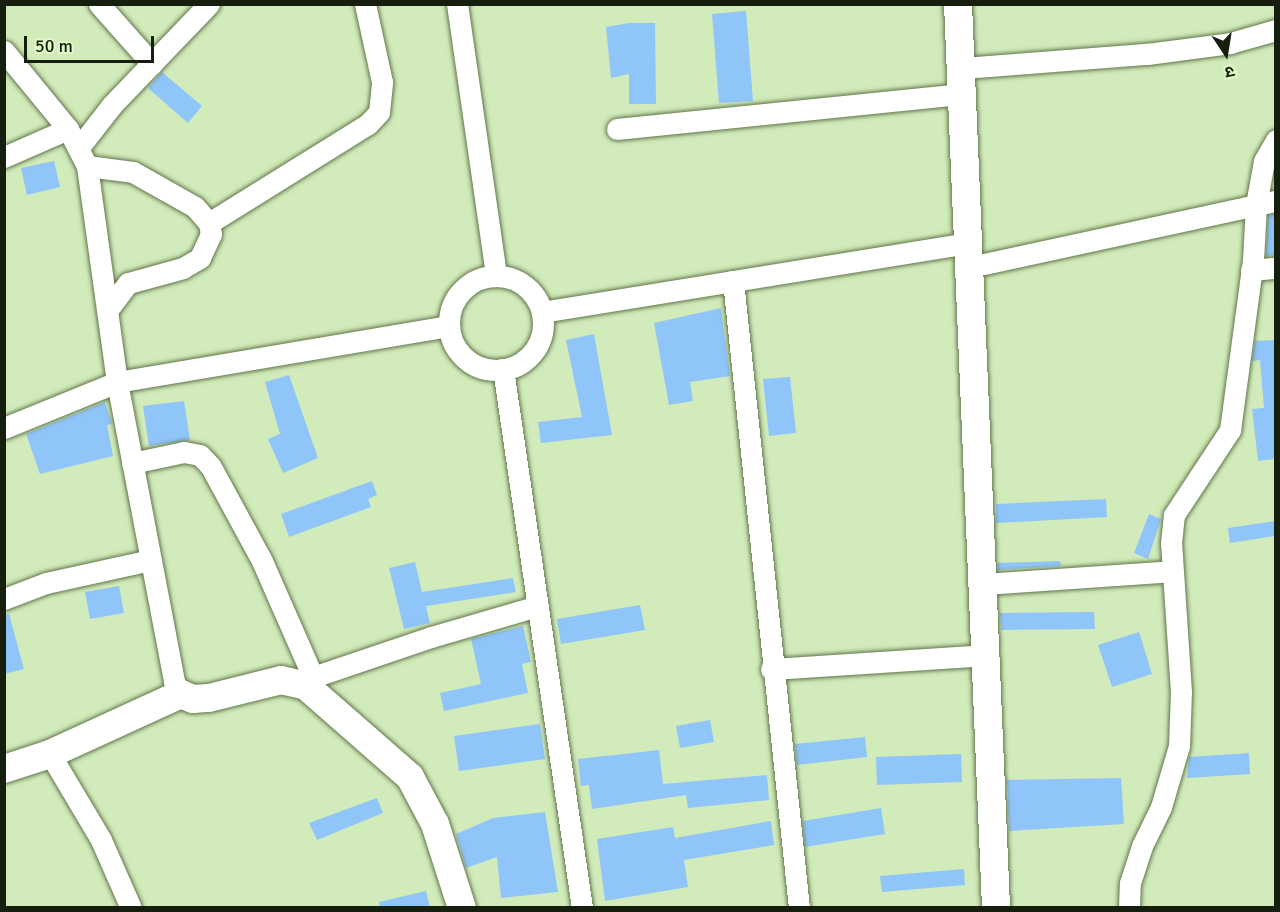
<!DOCTYPE html>
<html>
<head>
<meta charset="utf-8">
<style>
  body { margin:0 }
  #map { position:relative; width:1280px; height:912px; overflow:hidden; background:#d2ebba; font-family:Signika,"Noto Sans Devanagari",sans-serif }
  div>[style] { position:absolute }
  [style*='--x'] { left:calc(var(--x)*1px); top:calc(var(--y)*1px); width:calc(var(--w)*1px); rotate:calc(var(--a)*1deg) }
  .building>* { inset:0; background:#90c5fa }
  .roads { filter:drop-shadow(0 0 2px #60764a) drop-shadow(0 0 2px #60764a) }
  .street>* { height:21px; margin:-10.5px; padding:0 10.5px; transform-origin:10.5px; border-radius:10.5px; background:#fff }
  .street>.ring { margin:-10.5px; padding:0; box-sizing:content-box; background:none; border:21px solid #fff; border-radius:50% }
  .secondary>* { height:28px; margin:-14px; padding:0 14px; transform-origin:14px; border-radius:14px; background:#fff }
  span { translate:-50% -50%; white-space:nowrap; text-align:center; line-height:1.15; -webkit-text-stroke:6px #e0f9c7; paint-order:stroke }
  .frame { position:absolute; inset:0; border:6px solid #161f0d; pointer-events:none }
  .north { position:absolute; left:1196px; top:24px; width:60px; height:60px; -webkit-text-stroke:4px #e0f9c7; paint-order:stroke; rotate:168deg; font-size:16px; font-weight:700; line-height:24px; text-align:center; color:#161f0d }
  .north::after { content:''; display:block; margin:auto; width:21px; height:27px; background:#161f0d; clip-path:polygon(50% 0,100% 100%,50% 72%,0 100%) }
  .scale { position:absolute; left:24px; top:36px; width:130px; height:27px; box-sizing:border-box; border:3px solid #161f0d; border-top:0; padding-left:8px; font-size:18px; line-height:21px; white-space:nowrap; color:#161f0d; -webkit-text-stroke:4px #e0f9c7; paint-order:stroke }
</style>
</head>
<body>
<div id="map">
  <div class="building">
    <i style="clip-path:polygon(746px 11px,753px 101px,719px 103px,712px 14px)"></i>
    <i style="clip-path:polygon(629px 23px,655px 23px,656px 104px,629px 104px,629px 74px,611px 78px,606px 27px)"></i>
    <i style="clip-path:polygon(162px 72px,202px 106px,188px 123px,148px 88px)"></i>
    <i style="clip-path:polygon(54px 161px,60px 187px,27px 195px,21px 168px)"></i>
    <i style="clip-path:polygon(1275px 214px,1275px 255px,1266px 256px,1268px 216px)"></i>
    <i style="clip-path:polygon(721px 308px,730px 376px,690px 382px,693px 401px,669px 405px,654px 323px)"></i>
    <i style="clip-path:polygon(594px 334px,612px 435px,541px 443px,538px 422px,582px 417px,566px 340px)"></i>
    <i style="clip-path:polygon(1275px 340px,1275px 459px,1258px 461px,1252px 409px,1264px 408px,1260px 360px,1252px 361px,1255px 341px)"></i>
    <i style="clip-path:polygon(289px 375px,318px 458px,283px 473px,268px 439px,280px 434px,265px 382px)"></i>
    <i style="clip-path:polygon(790px 377px,796px 433px,769px 436px,763px 379px)"></i>
    <i style="clip-path:polygon(184px 401px,190px 440px,149px 446px,143px 406px)"></i>
    <i style="clip-path:polygon(105px 402px,112px 424px,107px 425px,113px 456px,40px 474px,26px 434px)"></i>
    <i style="clip-path:polygon(372px 481px,377px 495px,368px 499px,371px 507px,289px 537px,281px 514px)"></i>
    <i style="clip-path:polygon(1106px 499px,1107px 517px,996px 523px,996px 504px)"></i>
    <i style="clip-path:polygon(1149px 514px,1161px 519px,1148px 559px,1134px 553px)"></i>
    <i style="clip-path:polygon(1275px 521px,1275px 536px,1230px 543px,1228px 528px)"></i>
    <i style="clip-path:polygon(1060px 561px,1061px 566px,998px 570px,998px 563px)"></i>
    <i style="clip-path:polygon(415px 562px,422px 592px,513px 578px,516px 592px,426px 606px,430px 623px,404px 629px,389px 568px)"></i>
    <i style="clip-path:polygon(119px 586px,124px 613px,90px 619px,85px 592px)"></i>
    <i style="clip-path:polygon(640px 605px,645px 630px,561px 644px,557px 619px)"></i>
    <i style="clip-path:polygon(1094px 612px,1095px 629px,1001px 630px,1000px 613px)"></i>
    <i style="clip-path:polygon(4px 614px,9px 614px,24px 669px,4px 674px)"></i>
    <i style="clip-path:polygon(523px 626px,531px 662px,522px 664px,528px 693px,444px 711px,440px 693px,481px 684px,471px 639px)"></i>
    <i style="clip-path:polygon(1139px 632px,1152px 674px,1112px 687px,1098px 645px)"></i>
    <i style="clip-path:polygon(710px 720px,714px 742px,680px 748px,676px 726px)"></i>
    <i style="clip-path:polygon(540px 724px,545px 759px,459px 771px,454px 736px)"></i>
    <i style="clip-path:polygon(865px 737px,867px 757px,797px 765px,795px 744px)"></i>
    <i style="clip-path:polygon(659px 750px,663px 784px,767px 775px,769px 800px,688px 808px,686px 795px,592px 809px,589px 785px,581px 786px,578px 759px)"></i>
    <i style="clip-path:polygon(1249px 753px,1250px 774px,1187px 778px,1189px 757px)"></i>
    <i style="clip-path:polygon(961px 754px,962px 782px,877px 785px,876px 757px)"></i>
    <i style="clip-path:polygon(1121px 778px,1124px 824px,1009px 831px,1007px 780px)"></i>
    <i style="clip-path:polygon(377px 798px,383px 813px,317px 840px,309px 823px)"></i>
    <i style="clip-path:polygon(881px 808px,885px 834px,805px 847px,803px 821px)"></i>
    <i style="clip-path:polygon(545px 812px,558px 892px,501px 898px,497px 857px,466px 868px,456px 834px,493px 818px)"></i>
    <i style="clip-path:polygon(771px 821px,774px 845px,684px 860px,688px 887px,605px 901px,597px 839px,673px 827px,675px 838px)"></i>
    <i style="clip-path:polygon(964px 869px,965px 885px,882px 892px,880px 876px)"></i>
    <i style="clip-path:polygon(426px 891px,430px 908px,380px 908px,379px 902px)"></i>
  </div>
  <div class="roads">
    <div class="street">
      <i style="--x:99;--y:4;--w:80;--a:48.5"></i>
      <i style="--x:457;--y:4;--w:275;--a:81.8"></i>
      <i style="--x:4;--y:51;--w:101;--a:50.6"></i>
      <i style="--x:68;--y:129;--w:42;--a:62.8"></i>
      <i style="--x:87;--y:166;--w:218;--a:82.1"></i>
      <i style="--x:117;--y:382;--w:305;--a:79.2"></i>
      <i style="--x:174;--y:682;--w:14;--a:60"></i>
      <i style="--x:963;--y:68;--w:185;--a:-4.4"></i>
      <i style="--x:1147;--y:54;--w:84;--a:-7.5"></i>
      <i style="--x:1230;--y:43;--w:48;--a:-15.8"></i>
      <i style="--x:617;--y:129;--w:349;--a:-5.8"></i>
      <i style="--x:80;--y:146;--w:52;--a:-52"></i>
      <i style="--x:112;--y:105;--w:140;--a:-46.2"></i>
      <i style="--x:4;--y:157;--w:70;--a:-23.6"></i>
      <i style="--x:87;--y:166;--w:46;--a:7.4"></i>
      <i style="--x:133;--y:172;--w:71;--a:29.4"></i>
      <i style="--x:195;--y:207;--w:21;--a:49"></i>
      <i style="--x:209;--y:223;--w:11;--a:80"></i>
      <i style="--x:211;--y:234;--w:26;--a:115"></i>
      <i style="--x:200;--y:258;--w:20;--a:150"></i>
      <i style="--x:183;--y:268;--w:57;--a:164.7"></i>
      <i style="--x:128;--y:283;--w:34;--a:127"></i>
      <i style="--x:209;--y:223;--w:187;--a:-31.9"></i>
      <i style="--x:368;--y:124;--w:16;--a:-47"></i>
      <i style="--x:379;--y:112;--w:30;--a:-84"></i>
      <i style="--x:382;--y:82;--w:80;--a:-102.3"></i>
      <i style="--x:970;--y:267;--w:313;--a:-12.2"></i>
      <i style="--x:1251;--y:270;--w:25;--a:-5"></i>
      <i class="ring" style="left:449px;top:276px;width:73px;height:73px"></i>
      <i style="--x:733;--y:281;--w:630;--a:83.99"></i>
      <i style="--x:542;--y:312;--w:433;--a:-9.2"></i>
      <i style="--x:503;--y:369;--w:545;--a:81.66"></i>
      <i style="--x:4;--y:428;--w:122;--a:-22.2"></i>
      <i style="--x:117;--y:382;--w:337;--a:-9.6"></i>
      <i style="--x:132;--y:463;--w:53;--a:-11.9"></i>
      <i style="--x:184;--y:452;--w:16;--a:11"></i>
      <i style="--x:200;--y:455;--w:16;--a:47"></i>
      <i style="--x:211;--y:467;--w:107;--a:61.5"></i>
      <i style="--x:262;--y:561;--w:127;--a:66.3"></i>
      <i style="--x:983;--y:584;--w:189;--a:-3.9"></i>
      <i style="--x:4;--y:599;--w:45;--a:-20.9"></i>
      <i style="--x:46;--y:583;--w:107;--a:-12.4"></i>
      <i style="--x:771;--y:669;--w:214;--a:-3.7"></i>
      <i style="--x:306;--y:686;--w:11;--a:-52"></i>
      <i style="--x:313;--y:677;--w:125;--a:-18.7"></i>
      <i style="--x:431;--y:637;--w:111;--a:-16.2"></i>
      <i style="--x:50;--y:754;--w:100;--a:59.3"></i>
      <i style="--x:101;--y:840;--w:74;--a:66.2"></i>
      <i style="--x:1129;--y:908;--w:25;--a:-88"></i>
      <i style="--x:1130;--y:883;--w:39;--a:-72"></i>
      <i style="--x:1142;--y:846;--w:43;--a:-64"></i>
      <i style="--x:1161;--y:807;--w:64;--a:-73.6"></i>
      <i style="--x:1179;--y:746;--w:54;--a:-87.9"></i>
      <i style="--x:1181;--y:692;--w:149;--a:-93.8"></i>
      <i style="--x:1171;--y:543;--w:28;--a:-84"></i>
      <i style="--x:1174;--y:515;--w:102;--a:-56.6"></i>
      <i style="--x:1230;--y:430;--w:172;--a:-82.3"></i>
      <i style="--x:1253;--y:260;--w:55;--a:-86.9"></i>
      <i style="--x:1256;--y:205;--w:45;--a:-79.7"></i>
      <i style="--x:1264;--y:161;--w:24;--a:-60"></i>
    </div>
    <div class="secondary">
      <i style="--x:958;--y:4;--w:905;--a:87.59"></i>
      <i style="--x:4;--y:769;--w:48;--a:-18.1"></i>
      <i style="--x:50;--y:754;--w:144;--a:-24.6"></i>
      <i style="--x:181;--y:694;--w:13;--a:23"></i>
      <i style="--x:193;--y:699;--w:16;--a:-4"></i>
      <i style="--x:209;--y:698;--w:74;--a:-14"></i>
      <i style="--x:281;--y:680;--w:26;--a:13"></i>
      <i style="--x:306;--y:686;--w:138;--a:41.2"></i>
      <i style="--x:410;--y:777;--w:53;--a:62"></i>
      <i style="--x:435;--y:824;--w:88;--a:72.2"></i>
    </div>
  </div>
  <div class="frame"></div>
  <div class="north">उ</div>
  <div class="scale">50 m</div>
</div>
</body>
</html>
